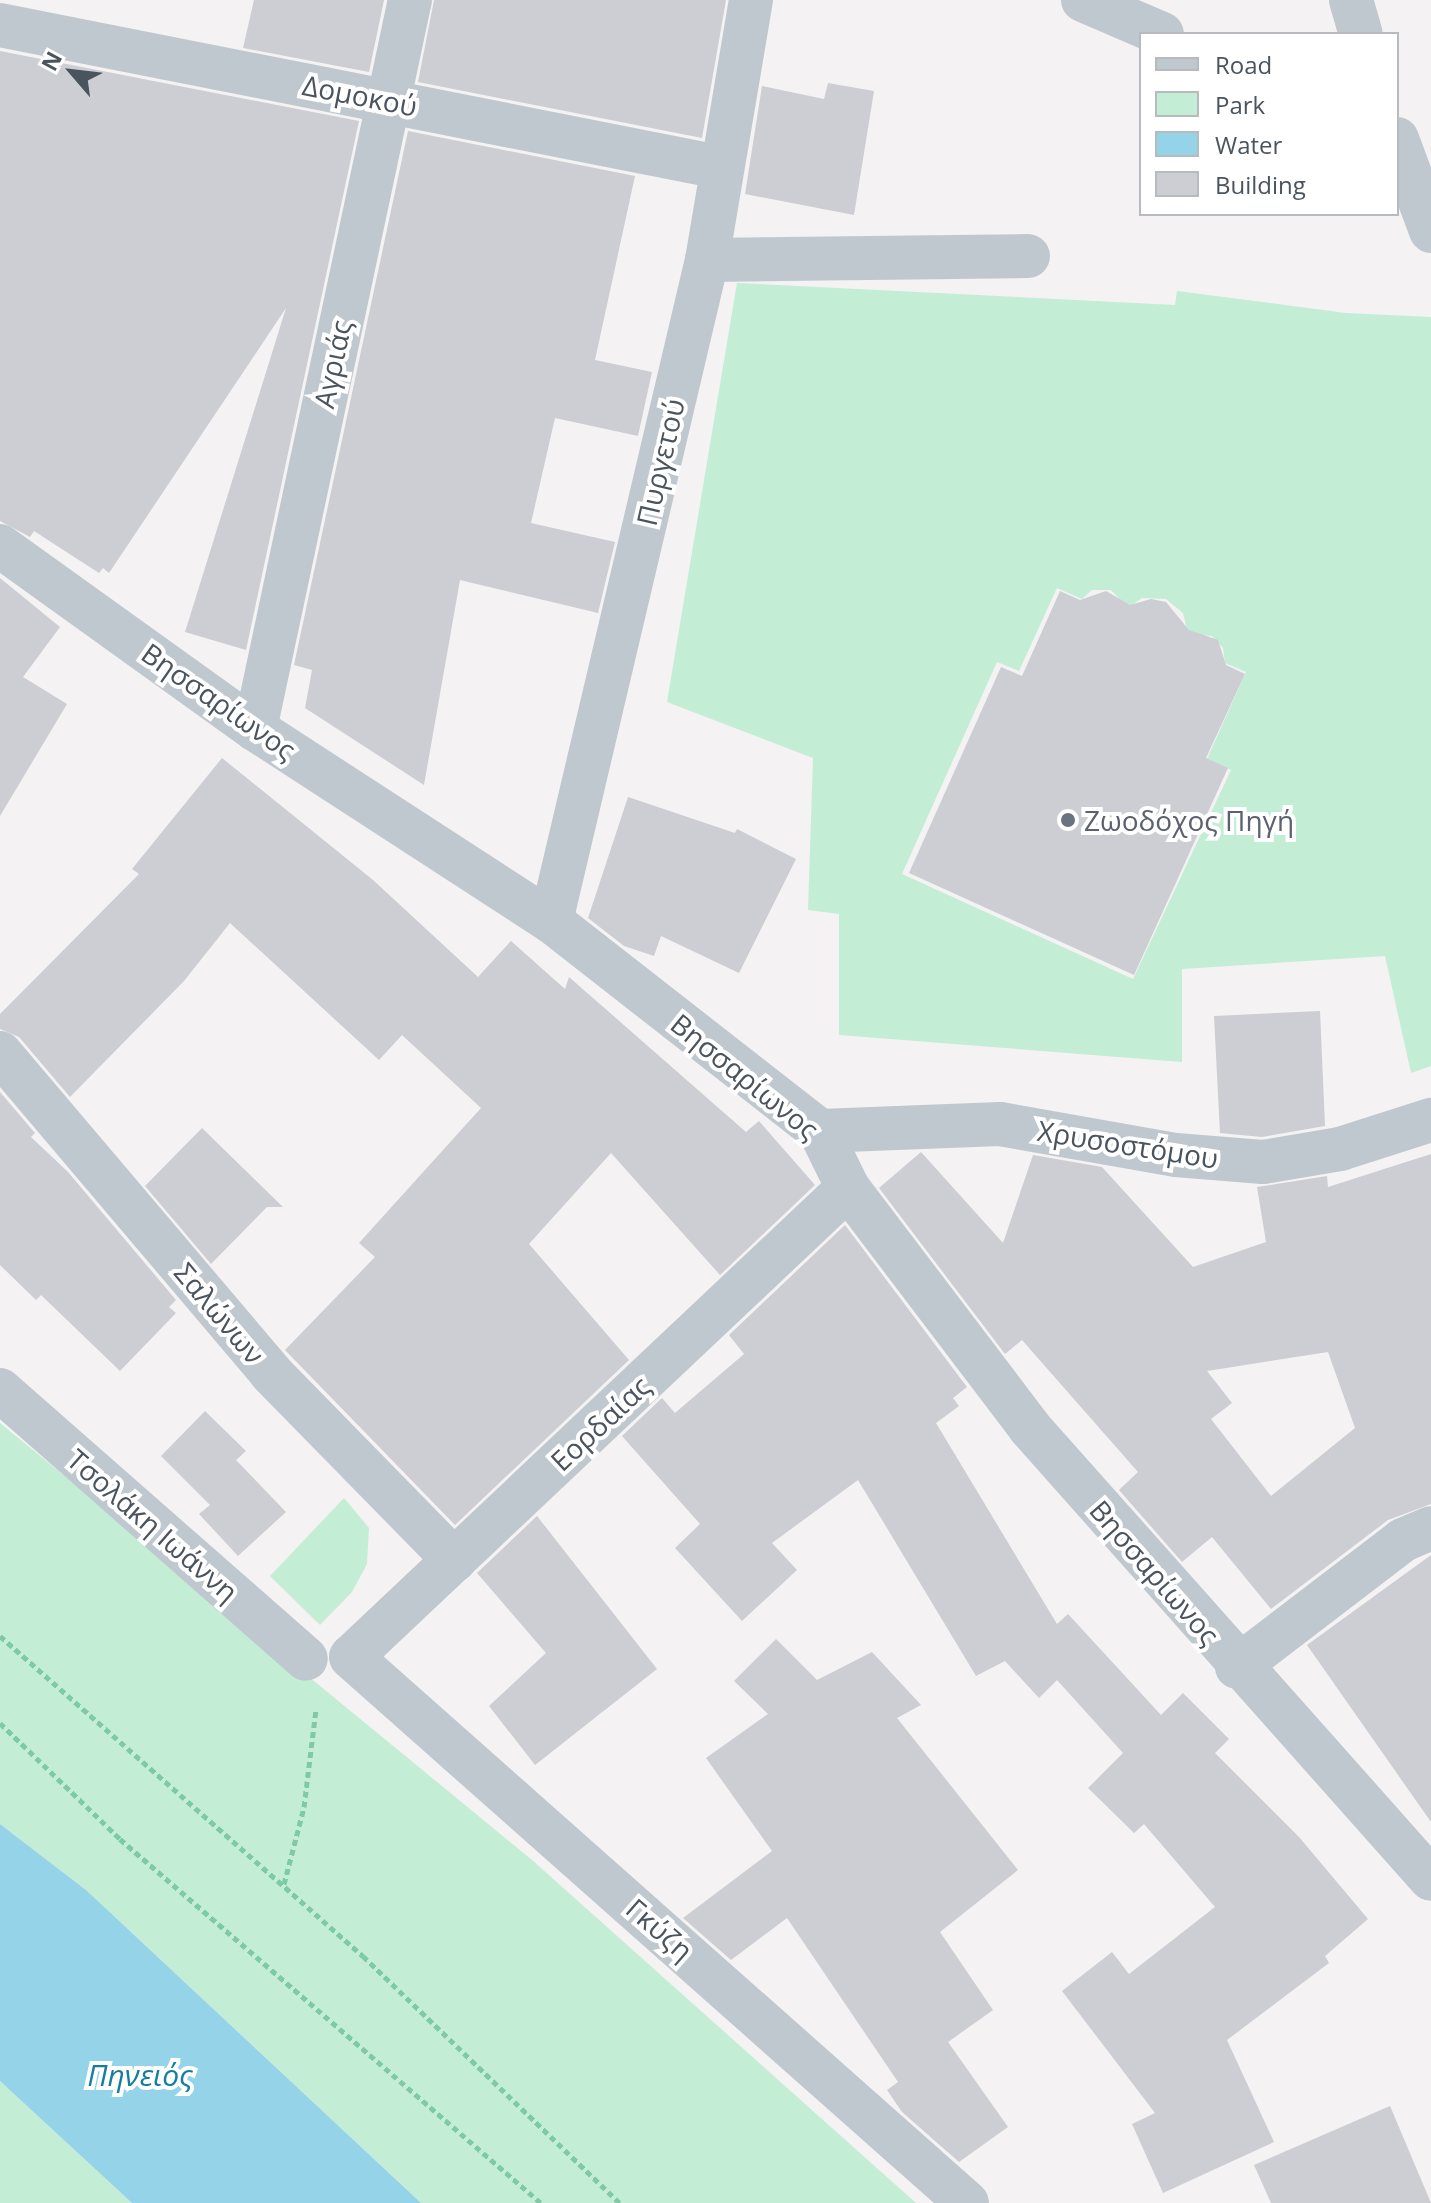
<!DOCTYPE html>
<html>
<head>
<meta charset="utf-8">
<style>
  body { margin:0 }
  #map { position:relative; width:1431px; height:2203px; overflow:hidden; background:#f4f2f2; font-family:"Open Sans",sans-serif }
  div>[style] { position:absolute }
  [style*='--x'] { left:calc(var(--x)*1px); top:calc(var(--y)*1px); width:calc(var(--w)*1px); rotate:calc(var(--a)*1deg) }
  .green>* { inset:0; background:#c4edd5 }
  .water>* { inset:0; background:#94d3e8 }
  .building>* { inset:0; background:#ccced3 }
  .path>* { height:5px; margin-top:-2.5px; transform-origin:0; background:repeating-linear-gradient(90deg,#7ecaa7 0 6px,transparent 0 10px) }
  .minor>* { height:44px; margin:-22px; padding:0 22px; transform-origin:22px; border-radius:22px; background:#c0c8cf }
  .dots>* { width:22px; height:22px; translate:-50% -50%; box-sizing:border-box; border:4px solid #fff; border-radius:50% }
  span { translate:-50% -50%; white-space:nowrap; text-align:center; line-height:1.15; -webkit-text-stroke:8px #fff; paint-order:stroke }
  .street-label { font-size:28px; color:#4a545e }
  .worship-label { font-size:28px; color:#5b616d }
  .left { translate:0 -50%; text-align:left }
  .water-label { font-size:30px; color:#157d9f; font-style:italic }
  .legend { position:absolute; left:1139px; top:32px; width:260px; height:184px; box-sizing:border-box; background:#fff; border:2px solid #b7bbbf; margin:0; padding:10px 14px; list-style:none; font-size:24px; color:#4a545e }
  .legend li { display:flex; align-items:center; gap:16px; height:40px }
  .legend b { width:40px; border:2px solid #b7bbbf }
  .north { position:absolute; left:32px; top:32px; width:80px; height:80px; -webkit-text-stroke:6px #fff; paint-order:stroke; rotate:298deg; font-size:22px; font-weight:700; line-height:32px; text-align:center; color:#4a545e }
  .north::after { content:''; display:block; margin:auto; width:28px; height:36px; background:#4a545e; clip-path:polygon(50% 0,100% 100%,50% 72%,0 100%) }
</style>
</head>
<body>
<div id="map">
  <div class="green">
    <i style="clip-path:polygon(evenodd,737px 283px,1175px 305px,1177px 291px,1346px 313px,1431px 317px,1431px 1066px,1411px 1073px,1385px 956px,1182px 969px,1182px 1062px,839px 1035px,839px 914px,808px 910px,813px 758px,667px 702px,737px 283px,1057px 588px,1082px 599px,1092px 590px,1111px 590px,1128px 608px,1142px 598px,1166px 599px,1183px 613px,1188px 634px,1212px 636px,1223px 648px,1225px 663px,1246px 672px,1207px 759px,1231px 770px,1133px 979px,902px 874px,997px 662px,1019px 671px,1057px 588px)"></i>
    <i style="clip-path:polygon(0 1423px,532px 1860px,916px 2203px,421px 2203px,86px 1890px,0 1824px)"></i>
    <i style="clip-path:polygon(344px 1498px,369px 1528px,367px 1564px,352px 1592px,320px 1625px,270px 1576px)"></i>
    <i style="clip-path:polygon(0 2081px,132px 2203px,0 2203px)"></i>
  </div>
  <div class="water">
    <i style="clip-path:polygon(0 1824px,86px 1890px,421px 2203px,132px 2203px,0 2081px)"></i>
  </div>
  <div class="building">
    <i style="clip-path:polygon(254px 0,384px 0,369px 72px,243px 48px)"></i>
    <i style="clip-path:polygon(434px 0,726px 0,702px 138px,418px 82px)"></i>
    <i style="clip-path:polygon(0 51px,359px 121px,246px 650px,185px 632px,286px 308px,109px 573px,103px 568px,99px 573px,34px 531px,30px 537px,0 521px)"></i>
    <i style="clip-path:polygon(828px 83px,874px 91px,854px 215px,745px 194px,762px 86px,824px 99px)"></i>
    <i style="clip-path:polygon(408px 131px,635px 176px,595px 360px,652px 372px,638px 436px,555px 418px,531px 523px,615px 542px,598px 613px,460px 580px,424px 785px,305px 708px,312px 670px,294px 665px)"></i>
    <i style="clip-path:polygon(0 578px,60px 627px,23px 677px,67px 704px,0 816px)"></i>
    <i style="clip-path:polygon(1060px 591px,1080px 600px,1106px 591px,1130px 605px,1151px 599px,1166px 602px,1189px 630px,1218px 640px,1226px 665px,1245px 674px,1206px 758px,1228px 768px,1134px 975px,909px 873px,1001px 667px,1022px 676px)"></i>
    <i style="clip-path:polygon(222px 758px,373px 880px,478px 977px,511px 941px,565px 989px,569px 977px,746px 1132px,759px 1121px,815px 1185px,720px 1275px,611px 1153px,529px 1244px,629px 1360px,455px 1525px,285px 1350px,375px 1257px,359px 1243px,481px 1108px,402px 1035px,379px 1060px,230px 923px,184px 981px,70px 1097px,19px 1037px,0 1029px,0 1014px,139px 874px,132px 869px)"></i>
    <i style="clip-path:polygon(628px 797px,735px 833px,737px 829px,796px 859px,739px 973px,661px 936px,654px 956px,624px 946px,588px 918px)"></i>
    <i style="clip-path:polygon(1320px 1011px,1325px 1126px,1262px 1137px,1220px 1133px,1214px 1016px)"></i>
    <i style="clip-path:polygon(0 1092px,35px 1133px,31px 1137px,68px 1172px,176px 1300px,169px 1307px,176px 1313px,120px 1371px,41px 1295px,36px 1300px,0 1265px)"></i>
    <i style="clip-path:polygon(202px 1128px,283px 1207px,267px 1207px,211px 1264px,145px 1186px)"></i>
    <i style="clip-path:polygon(evenodd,921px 1152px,1003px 1243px,1033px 1155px,1102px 1167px,1193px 1267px,1266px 1242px,1257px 1187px,1327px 1176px,1328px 1187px,1431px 1154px,1431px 1504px,1388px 1520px,1271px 1609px,1212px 1537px,1182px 1562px,1119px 1490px,1138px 1472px,1022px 1340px,1005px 1354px,879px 1188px,921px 1152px,1328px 1352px,1355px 1428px,1271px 1496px,1211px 1419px,1232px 1403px,1207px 1371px,1328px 1352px)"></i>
    <i style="clip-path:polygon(845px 1225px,967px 1387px,953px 1398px,959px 1406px,936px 1423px,1057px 1624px,1068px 1614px,1161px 1715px,1183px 1693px,1229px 1739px,1215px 1753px,1299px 1837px,1368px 1919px,1325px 1956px,1329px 1963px,1227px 2040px,1274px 2142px,1163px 2193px,1132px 2124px,1155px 2113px,1062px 1991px,1112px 1952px,1129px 1974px,1215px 1907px,1144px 1824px,1134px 1833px,1088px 1788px,1123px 1753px,1057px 1680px,1039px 1698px,1005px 1661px,976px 1676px,858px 1480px,772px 1543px,797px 1570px,742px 1621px,675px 1548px,700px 1524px,622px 1436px,662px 1398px,675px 1413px,744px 1354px,729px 1335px)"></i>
    <i style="clip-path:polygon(205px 1411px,246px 1451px,236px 1460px,286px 1512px,238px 1556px,199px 1514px,210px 1505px,161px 1456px)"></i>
    <i style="clip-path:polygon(537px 1516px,657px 1669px,535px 1765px,489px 1706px,546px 1653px,477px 1573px)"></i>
    <i style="clip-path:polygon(1431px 1555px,1431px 1822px,1307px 1645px)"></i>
    <i style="clip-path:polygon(776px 1639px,817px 1680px,872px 1652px,921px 1705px,897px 1718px,1018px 1870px,940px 1932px,993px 2010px,948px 2042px,1008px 2127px,959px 2162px,902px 2112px,887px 2090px,898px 2082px,787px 1918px,731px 1960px,683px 1918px,772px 1851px,706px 1758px,768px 1714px,734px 1681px)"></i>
    <i style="clip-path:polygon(1390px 2106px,1431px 2203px,1271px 2203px,1254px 2165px)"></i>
  </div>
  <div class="path">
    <i style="--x:0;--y:1636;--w:484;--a:41.4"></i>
    <i style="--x:363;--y:1956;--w:356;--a:43.9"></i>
    <i style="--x:0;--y:1723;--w:167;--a:44"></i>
    <i style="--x:120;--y:1839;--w:557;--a:40.85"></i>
    <i style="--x:284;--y:1884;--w:80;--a:-75.4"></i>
    <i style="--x:304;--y:1807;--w:99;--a:-83"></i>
  </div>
  <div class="minor">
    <i style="--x:1083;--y:0;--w:86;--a:23.3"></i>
    <i style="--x:1351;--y:0;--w:35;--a:74"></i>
    <i style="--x:0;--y:25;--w:733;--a:11.17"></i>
    <i style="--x:1397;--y:139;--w:98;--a:69.7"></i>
    <i style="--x:707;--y:260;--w:321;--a:-0.7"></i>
    <i style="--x:0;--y:546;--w:314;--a:35.7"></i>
    <i style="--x:255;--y:729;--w:353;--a:33"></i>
    <i style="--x:551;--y:921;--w:341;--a:38"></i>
    <i style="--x:820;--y:1131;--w:64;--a:63.8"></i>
    <i style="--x:848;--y:1188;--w:301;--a:52.8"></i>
    <i style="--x:1030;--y:1428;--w:603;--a:48.36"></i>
    <i style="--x:255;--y:729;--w:745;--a:-78"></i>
    <i style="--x:551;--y:921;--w:679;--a:-76.72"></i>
    <i style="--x:707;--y:260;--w:264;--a:-80.4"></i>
    <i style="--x:0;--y:1053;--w:419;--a:49.7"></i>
    <i style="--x:271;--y:1373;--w:262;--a:45.6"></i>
    <i style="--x:820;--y:1131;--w:180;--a:-2.2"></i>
    <i style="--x:1000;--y:1124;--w:179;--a:10"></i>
    <i style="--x:1176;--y:1155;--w:87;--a:4.6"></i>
    <i style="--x:1263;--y:1162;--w:78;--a:-9.6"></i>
    <i style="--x:1340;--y:1149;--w:96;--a:-17.7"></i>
    <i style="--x:848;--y:1188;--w:683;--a:136.66"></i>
    <i style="--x:351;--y:1657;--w:823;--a:41.55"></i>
    <i style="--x:0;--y:1390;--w:407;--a:41.3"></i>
    <i style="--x:1237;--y:1667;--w:209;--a:-37.4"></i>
    <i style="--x:1403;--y:1540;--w:30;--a:-23"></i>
  </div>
  <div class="dots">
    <i style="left:1068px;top:820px;background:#6b7280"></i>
  </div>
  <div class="street-label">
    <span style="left:360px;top:95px;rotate:11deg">Δομοκού</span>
    <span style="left:332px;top:364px;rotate:-78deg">Αγριάς</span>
    <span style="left:660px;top:462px;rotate:-77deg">Πυργετού</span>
    <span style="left:219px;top:701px;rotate:35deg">Βησσαρίωνος</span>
    <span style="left:745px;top:1076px;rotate:39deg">Βησσαρίωνος</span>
    <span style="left:1128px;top:1144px;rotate:9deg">Χρυσοστόμου</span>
    <span style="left:220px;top:1313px;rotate:50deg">Σαλώνων</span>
    <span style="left:600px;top:1423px;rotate:-43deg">Εορδαίας</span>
    <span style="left:153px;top:1525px;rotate:41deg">Τσολάκη Ιωάννη</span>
    <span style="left:1155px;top:1572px;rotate:49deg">Βησσαρίωνος</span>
    <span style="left:660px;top:1929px;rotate:41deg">Γκύζη</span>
  </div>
  <div class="worship-label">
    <span class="left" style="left:1084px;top:820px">Ζωοδόχος Πηγή</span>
  </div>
  <div class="water-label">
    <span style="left:140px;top:2075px">Πηνειός</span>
  </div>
  <ul class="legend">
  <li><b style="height:10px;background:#c0c8cf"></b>Road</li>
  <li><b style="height:22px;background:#c4edd5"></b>Park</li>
  <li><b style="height:22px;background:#94d3e8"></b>Water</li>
  <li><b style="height:22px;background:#ccced3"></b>Building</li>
  </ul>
  <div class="north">N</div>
</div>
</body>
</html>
